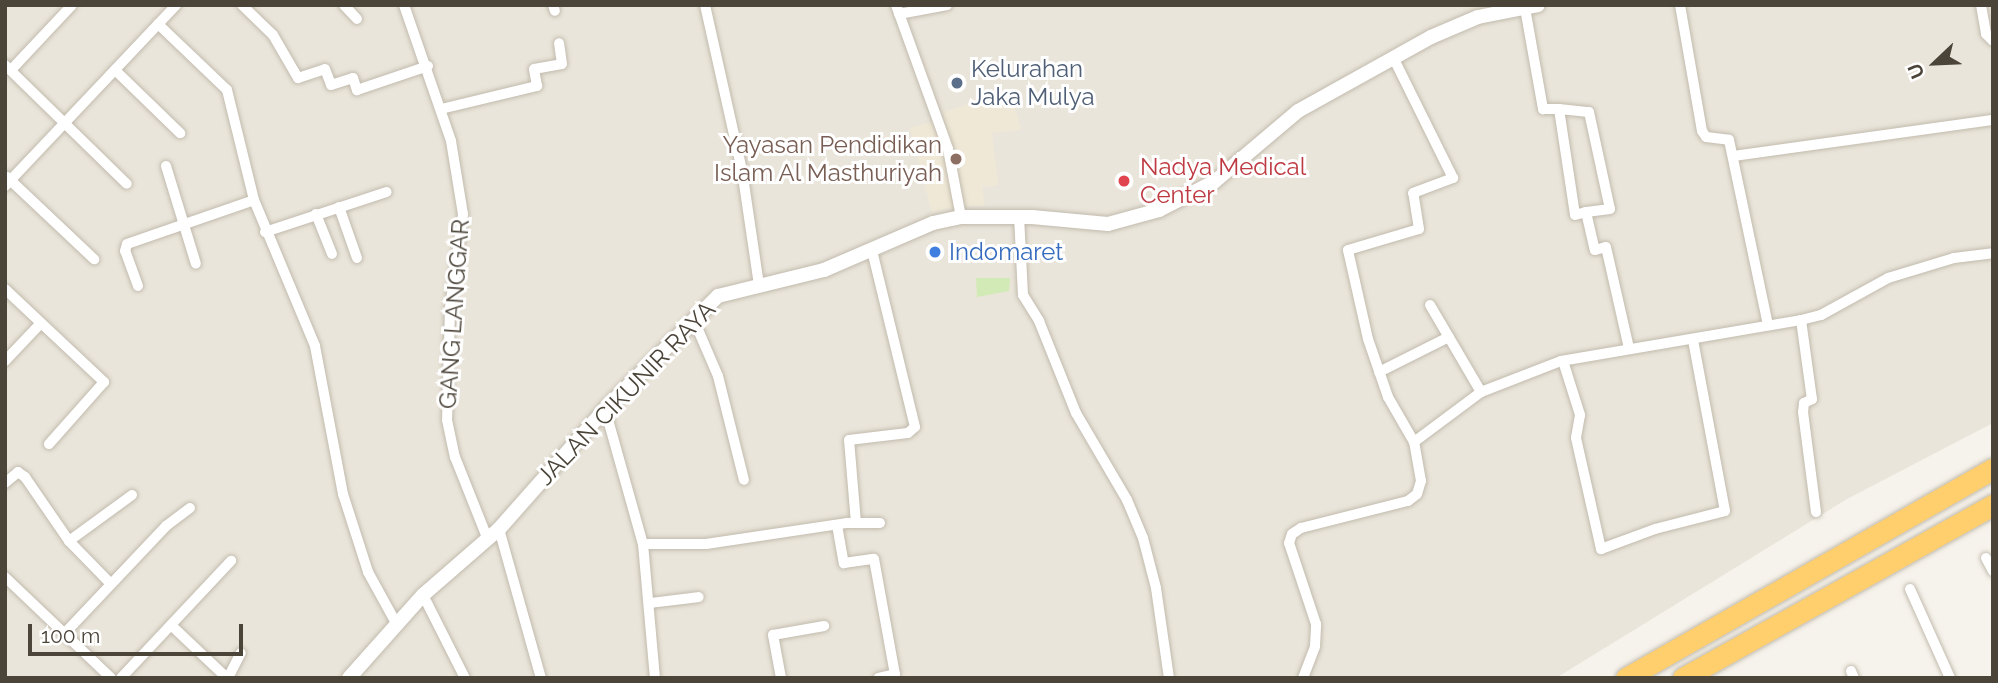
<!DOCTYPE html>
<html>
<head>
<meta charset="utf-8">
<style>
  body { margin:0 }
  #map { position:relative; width:1998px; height:683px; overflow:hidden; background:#f6f3ec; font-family:Raleway,sans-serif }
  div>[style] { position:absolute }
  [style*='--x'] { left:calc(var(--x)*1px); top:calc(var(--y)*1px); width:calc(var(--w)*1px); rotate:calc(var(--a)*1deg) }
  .residential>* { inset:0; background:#eae5da }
  .education>* { inset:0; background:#efe8d6 }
  .green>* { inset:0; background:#d2eab5 }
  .roads { filter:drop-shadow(0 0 2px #c2bbae) drop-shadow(0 0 2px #c2bbae) }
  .minor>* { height:10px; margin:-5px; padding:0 5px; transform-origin:5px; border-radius:5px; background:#fff }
  .tertiary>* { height:14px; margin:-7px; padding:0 7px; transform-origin:7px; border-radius:7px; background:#fff }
  .motorway>* { height:21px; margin:-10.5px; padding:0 10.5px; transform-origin:10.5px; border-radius:10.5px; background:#ffcf6e }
  .dots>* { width:19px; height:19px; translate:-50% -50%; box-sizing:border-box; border:4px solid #fff; border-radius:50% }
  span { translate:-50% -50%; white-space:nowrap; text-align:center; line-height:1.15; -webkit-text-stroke:6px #fff; paint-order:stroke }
  .service-label { font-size:24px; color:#4e5e75 }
  .left { translate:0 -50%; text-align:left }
  .education-label { font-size:24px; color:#785e54 }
  .right { translate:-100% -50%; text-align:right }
  .health-label { font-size:24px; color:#be3a42 }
  .shop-label { font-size:24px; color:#366cbe }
  .street-label { font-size:24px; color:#4b4439 }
  .frame { position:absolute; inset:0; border:7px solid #4b4439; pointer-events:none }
  .north { position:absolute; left:1900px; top:28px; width:70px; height:70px; -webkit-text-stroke:5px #fff; paint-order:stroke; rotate:247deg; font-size:19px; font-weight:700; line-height:28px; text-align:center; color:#4b4439 }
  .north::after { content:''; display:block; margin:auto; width:24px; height:32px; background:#4b4439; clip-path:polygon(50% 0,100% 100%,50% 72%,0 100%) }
  .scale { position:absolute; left:28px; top:624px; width:215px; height:32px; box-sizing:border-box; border:4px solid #4b4439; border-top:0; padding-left:9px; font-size:21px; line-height:24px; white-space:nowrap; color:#4b4439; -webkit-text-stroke:5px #fff; paint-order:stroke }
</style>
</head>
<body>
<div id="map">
  <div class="residential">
    <i style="clip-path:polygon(5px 5px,1993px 5px,1993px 423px,1847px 499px,1556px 678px,5px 678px)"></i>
  </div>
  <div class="education">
    <i style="clip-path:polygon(1010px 92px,1021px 129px,992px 133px,998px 185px,982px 187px,985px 206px,956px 206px,932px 213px,910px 128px,944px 119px,944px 112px)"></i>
  </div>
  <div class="green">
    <i style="clip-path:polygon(976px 278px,1010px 278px,1009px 291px,977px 297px)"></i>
  </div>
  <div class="roads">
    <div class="minor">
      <i style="--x:242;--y:5;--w:43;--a:44.1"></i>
      <i style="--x:273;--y:35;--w:50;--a:59.8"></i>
      <i style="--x:298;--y:78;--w:28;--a:-18"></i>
      <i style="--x:325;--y:69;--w:17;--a:69"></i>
      <i style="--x:331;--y:85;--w:23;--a:-18"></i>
      <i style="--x:353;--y:78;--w:13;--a:72"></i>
      <i style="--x:357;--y:90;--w:75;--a:-18.7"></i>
      <i style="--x:344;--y:5;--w:19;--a:47"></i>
      <i style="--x:404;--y:5;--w:144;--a:70.9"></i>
      <i style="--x:451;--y:141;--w:74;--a:80.7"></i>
      <i style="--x:463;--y:214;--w:95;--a:97.9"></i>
      <i style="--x:450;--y:308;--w:112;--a:91.5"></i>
      <i style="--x:447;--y:420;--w:38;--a:78"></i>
      <i style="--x:455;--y:457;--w:89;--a:68.3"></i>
      <i style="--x:553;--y:5;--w:6;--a:72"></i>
      <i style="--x:705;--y:5;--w:169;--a:77.4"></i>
      <i style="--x:742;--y:170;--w:116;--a:81.6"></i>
      <i style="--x:896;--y:5;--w:153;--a:70.1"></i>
      <i style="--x:948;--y:149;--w:69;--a:79.2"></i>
      <i style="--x:1680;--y:5;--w:128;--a:80.1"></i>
      <i style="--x:1702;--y:131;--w:7;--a:56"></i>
      <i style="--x:1706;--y:137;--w:23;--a:7"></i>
      <i style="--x:1729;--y:140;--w:189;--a:78.1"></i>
      <i style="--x:1981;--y:5;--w:29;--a:80"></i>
      <i style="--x:1986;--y:34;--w:10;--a:45"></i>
      <i style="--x:1525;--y:8;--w:103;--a:79.9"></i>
      <i style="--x:1543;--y:109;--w:16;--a:0"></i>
      <i style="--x:1559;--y:109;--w:107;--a:81.4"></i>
      <i style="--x:1575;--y:215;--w:11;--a:-15"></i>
      <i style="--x:1586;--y:212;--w:39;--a:77"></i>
      <i style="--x:1595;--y:250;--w:11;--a:-15"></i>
      <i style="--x:1606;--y:247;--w:104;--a:77.2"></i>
      <i style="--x:899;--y:14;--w:49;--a:-10.6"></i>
      <i style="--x:158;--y:24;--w:95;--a:43.7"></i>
      <i style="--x:227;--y:90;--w:113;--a:76.2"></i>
      <i style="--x:254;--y:200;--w:158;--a:67.3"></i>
      <i style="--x:315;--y:346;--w:151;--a:79.3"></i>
      <i style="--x:343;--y:494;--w:82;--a:72.2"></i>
      <i style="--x:368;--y:572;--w:58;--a:61.2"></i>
      <i style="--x:5;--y:65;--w:170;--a:44.3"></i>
      <i style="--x:11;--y:70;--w:89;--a:-46.8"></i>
      <i style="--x:115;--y:70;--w:91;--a:44.1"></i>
      <i style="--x:441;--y:109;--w:99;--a:-13.5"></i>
      <i style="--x:537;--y:86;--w:17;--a:-100"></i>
      <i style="--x:534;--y:69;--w:28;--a:-10"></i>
      <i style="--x:562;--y:64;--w:21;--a:-98"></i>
      <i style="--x:1559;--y:109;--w:30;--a:6"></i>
      <i style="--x:1589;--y:112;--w:99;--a:77.8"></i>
      <i style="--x:1610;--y:209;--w:24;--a:173"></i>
      <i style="--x:1733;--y:156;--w:262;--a:-7.9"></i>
      <i style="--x:166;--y:166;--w:102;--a:73"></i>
      <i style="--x:7;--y:177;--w:120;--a:43.3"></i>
      <i style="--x:5;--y:186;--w:249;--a:-46.6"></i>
      <i style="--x:339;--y:207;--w:54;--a:70.6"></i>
      <i style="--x:316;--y:214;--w:43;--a:68.2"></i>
      <i style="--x:1019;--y:216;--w:79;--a:87.1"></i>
      <i style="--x:1023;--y:295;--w:31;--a:58"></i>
      <i style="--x:1039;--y:321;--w:99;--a:68.1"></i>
      <i style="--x:1076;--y:413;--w:101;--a:59.6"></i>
      <i style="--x:1127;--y:500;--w:41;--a:67.2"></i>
      <i style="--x:1143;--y:538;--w:52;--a:75.4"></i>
      <i style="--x:1156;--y:588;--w:91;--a:81.8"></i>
      <i style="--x:265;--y:232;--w:128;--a:-18.2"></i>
      <i style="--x:138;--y:286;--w:37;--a:-110"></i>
      <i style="--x:125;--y:251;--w:7;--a:-74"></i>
      <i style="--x:127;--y:244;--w:134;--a:-19.1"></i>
      <i style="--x:5;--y:289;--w:136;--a:43.2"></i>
      <i style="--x:104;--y:382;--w:83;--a:131.6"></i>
      <i style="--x:1430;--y:305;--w:101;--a:59.6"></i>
      <i style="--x:693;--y:318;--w:63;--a:66.7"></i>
      <i style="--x:718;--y:376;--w:107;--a:76"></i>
      <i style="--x:1801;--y:320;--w:80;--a:82.1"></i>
      <i style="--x:1812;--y:399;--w:9;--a:153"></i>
      <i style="--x:1804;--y:403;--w:9;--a:96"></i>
      <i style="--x:1803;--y:412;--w:101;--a:82.6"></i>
      <i style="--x:5;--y:361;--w:52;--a:-46.5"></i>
      <i style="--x:1563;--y:361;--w:57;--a:72.5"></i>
      <i style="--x:1580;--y:415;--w:23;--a:100"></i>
      <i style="--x:1576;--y:438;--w:114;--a:77.3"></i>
      <i style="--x:1601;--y:549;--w:58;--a:-20.3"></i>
      <i style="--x:1655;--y:529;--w:72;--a:-14.4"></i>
      <i style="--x:1725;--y:511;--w:174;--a:-100.6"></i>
      <i style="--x:1379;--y:372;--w:78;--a:-26.6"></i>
      <i style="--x:605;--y:409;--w:140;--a:74.3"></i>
      <i style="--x:643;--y:544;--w:135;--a:84.9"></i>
      <i style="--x:1414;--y:442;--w:84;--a:-36.7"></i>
      <i style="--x:1481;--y:392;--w:86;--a:-21.2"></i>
      <i style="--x:1561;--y:361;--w:243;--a:-9.7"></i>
      <i style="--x:1801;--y:320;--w:21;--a:-14"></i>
      <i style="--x:1821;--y:315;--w:77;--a:-28.9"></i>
      <i style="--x:1888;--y:278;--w:69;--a:-16.9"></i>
      <i style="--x:1954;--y:258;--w:39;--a:-7"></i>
      <i style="--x:5;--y:483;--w:17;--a:-40"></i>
      <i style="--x:18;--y:472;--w:9;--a:36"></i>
      <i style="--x:25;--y:477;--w:78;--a:55.5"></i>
      <i style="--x:69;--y:541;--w:59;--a:45.7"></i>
      <i style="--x:856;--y:523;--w:83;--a:-94.8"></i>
      <i style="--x:849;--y:440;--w:59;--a:-6.8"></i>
      <i style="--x:908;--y:433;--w:9;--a:-41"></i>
      <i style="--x:915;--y:427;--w:181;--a:-103.7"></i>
      <i style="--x:837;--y:525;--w:39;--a:80"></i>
      <i style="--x:844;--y:563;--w:30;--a:-8"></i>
      <i style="--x:874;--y:559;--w:117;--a:79.7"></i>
      <i style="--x:895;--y:674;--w:17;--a:167"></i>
      <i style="--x:499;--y:529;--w:155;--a:74.3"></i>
      <i style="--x:69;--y:541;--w:78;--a:-36.1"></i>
      <i style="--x:643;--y:544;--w:63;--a:0"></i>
      <i style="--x:706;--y:544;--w:143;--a:-8.5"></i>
      <i style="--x:847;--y:523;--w:33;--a:0"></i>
      <i style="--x:1986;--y:558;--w:15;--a:62"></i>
      <i style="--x:5;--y:577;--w:146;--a:43.6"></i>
      <i style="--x:1910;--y:589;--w:98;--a:65.8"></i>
      <i style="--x:423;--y:595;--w:93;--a:63.2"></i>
      <i style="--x:650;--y:603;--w:49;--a:-7"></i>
      <i style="--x:171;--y:625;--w:77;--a:43.4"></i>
      <i style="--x:64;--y:634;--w:149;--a:-46.6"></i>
      <i style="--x:166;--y:526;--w:30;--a:-37"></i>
      <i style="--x:1851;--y:671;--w:8;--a:67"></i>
      <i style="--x:121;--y:678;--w:161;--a:-46.8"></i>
      <i style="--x:228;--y:678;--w:28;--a:-63"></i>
      <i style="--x:781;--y:678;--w:44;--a:-100.5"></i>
      <i style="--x:773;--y:635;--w:52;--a:-10"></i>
      <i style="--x:1303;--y:678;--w:34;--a:-69"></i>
      <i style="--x:1315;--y:646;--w:22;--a:-87"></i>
      <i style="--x:1316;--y:624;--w:85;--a:-108.4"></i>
      <i style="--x:1289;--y:543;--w:9;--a:-72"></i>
      <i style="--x:1292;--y:534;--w:11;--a:-34"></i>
      <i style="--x:1301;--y:528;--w:110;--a:-14.2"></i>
      <i style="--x:1408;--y:501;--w:11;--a:-38"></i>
      <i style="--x:1417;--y:494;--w:14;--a:-73"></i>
      <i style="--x:1421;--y:481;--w:40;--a:-100"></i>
      <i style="--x:1414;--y:442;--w:52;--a:-120"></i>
      <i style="--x:1388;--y:397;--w:61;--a:-109"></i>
      <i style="--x:1368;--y:339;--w:91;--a:-102.7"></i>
      <i style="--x:1348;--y:250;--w:74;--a:-16.5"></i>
      <i style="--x:1419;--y:229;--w:36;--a:-99"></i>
      <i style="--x:1413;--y:193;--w:43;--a:-20.6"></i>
      <i style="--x:1453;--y:178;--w:133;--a:-116.4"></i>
    </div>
    <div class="tertiary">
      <i style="--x:349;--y:678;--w:111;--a:-48.3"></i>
      <i style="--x:423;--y:595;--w:101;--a:-41"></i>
      <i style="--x:499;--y:529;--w:160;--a:-48.5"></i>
      <i style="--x:605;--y:409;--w:160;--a:-45"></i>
      <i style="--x:718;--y:296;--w:109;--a:-13.8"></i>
      <i style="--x:824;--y:270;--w:119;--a:-23.3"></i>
      <i style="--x:933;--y:223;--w:29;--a:-12"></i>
      <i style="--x:961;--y:217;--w:71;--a:0"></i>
      <i style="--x:1032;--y:217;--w:76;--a:5.3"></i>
      <i style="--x:1108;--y:224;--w:53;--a:-15.4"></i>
      <i style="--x:1159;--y:210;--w:62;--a:-27"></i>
      <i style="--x:1214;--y:182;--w:110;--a:-40.2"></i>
      <i style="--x:1298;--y:111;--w:152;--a:-29.1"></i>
      <i style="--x:1431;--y:37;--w:51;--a:-23.1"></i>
      <i style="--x:1478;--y:17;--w:61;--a:-11.3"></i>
    </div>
    <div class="motorway">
      <i style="--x:1626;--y:678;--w:422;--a:-29.7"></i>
      <i style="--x:1683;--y:678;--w:355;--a:-29.2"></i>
    </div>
  </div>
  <div class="dots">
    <i style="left:957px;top:83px;background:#5c6f8a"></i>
    <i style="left:956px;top:159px;background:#8d6e63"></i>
    <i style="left:1124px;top:181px;background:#e0444e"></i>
    <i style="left:935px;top:252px;background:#3f7fe0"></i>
  </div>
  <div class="service-label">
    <span class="left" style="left:971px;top:83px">Kelurahan<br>Jaka Mulya</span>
  </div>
  <div class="education-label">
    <span class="right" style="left:942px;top:159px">Yayasan Pendidikan<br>Islam Al Masthuriyah</span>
  </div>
  <div class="health-label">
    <span class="left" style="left:1140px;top:181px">Nadya Medical<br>Center</span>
  </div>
  <div class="shop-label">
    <span class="left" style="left:949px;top:252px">Indomaret</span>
  </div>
  <div class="street-label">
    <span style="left:454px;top:314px;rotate:-86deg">GANG LANGGAR</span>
    <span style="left:626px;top:393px;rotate:-46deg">JALAN CIKUNIR RAYA</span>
  </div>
  <div class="frame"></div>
  <div class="north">U</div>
  <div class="scale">100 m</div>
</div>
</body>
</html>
